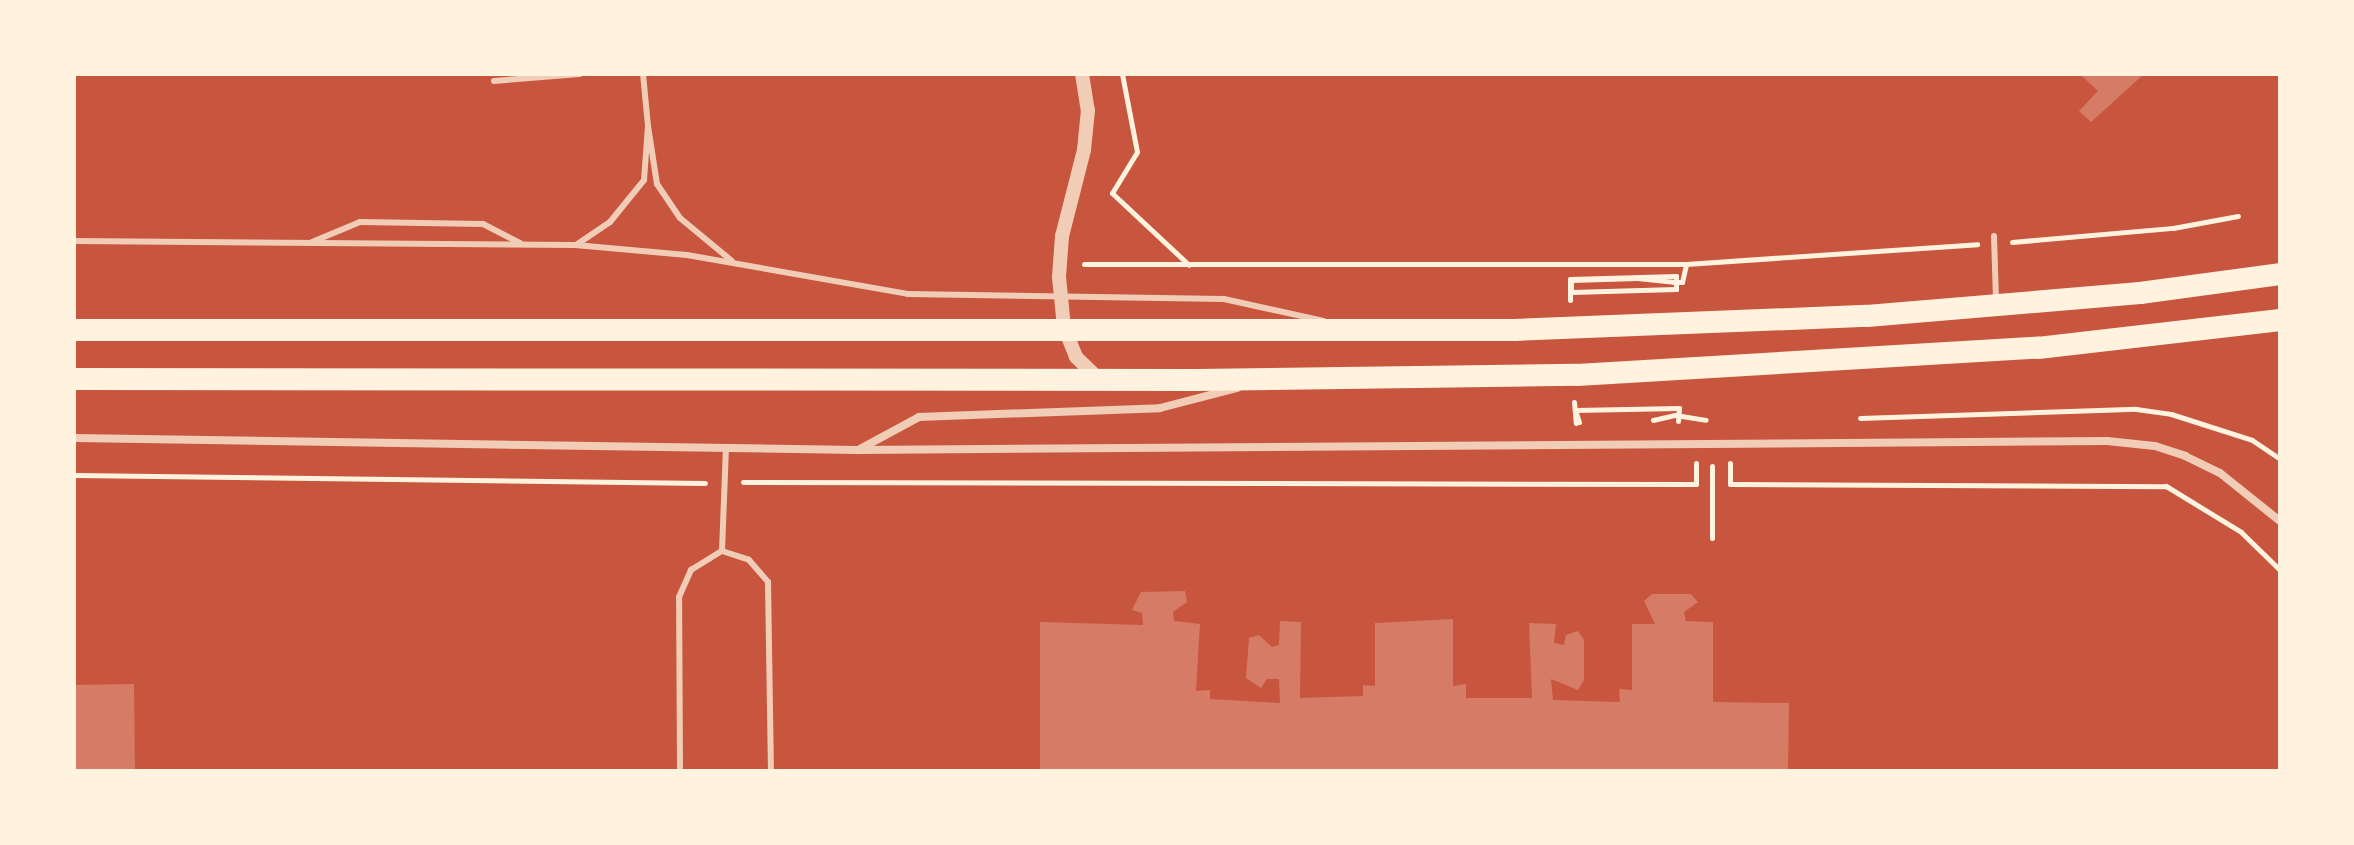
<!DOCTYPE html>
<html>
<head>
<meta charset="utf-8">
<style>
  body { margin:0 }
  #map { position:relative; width:2354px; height:845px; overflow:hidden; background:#c8553d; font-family:"Alegreya Sans",sans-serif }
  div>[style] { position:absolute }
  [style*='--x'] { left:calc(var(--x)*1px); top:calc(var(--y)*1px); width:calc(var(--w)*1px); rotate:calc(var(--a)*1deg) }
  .building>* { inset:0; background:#d67c66 }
  .path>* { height:5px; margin:-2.5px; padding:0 2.5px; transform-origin:2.5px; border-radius:2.5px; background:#fff3e0 }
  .service>* { height:6px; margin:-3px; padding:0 3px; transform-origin:3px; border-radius:3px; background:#f1ccb7 }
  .minor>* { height:8px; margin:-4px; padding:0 4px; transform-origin:4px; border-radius:4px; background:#f1ccb7 }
  .tertiary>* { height:14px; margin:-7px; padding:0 7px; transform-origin:7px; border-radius:7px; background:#f1ccb7 }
  .trunk>* { height:22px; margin:-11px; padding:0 11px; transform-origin:11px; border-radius:11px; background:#fff3e0 }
  span { translate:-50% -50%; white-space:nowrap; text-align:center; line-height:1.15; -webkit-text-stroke:8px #fff3e0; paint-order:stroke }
  .frame { position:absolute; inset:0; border:76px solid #fff3e0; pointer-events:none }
</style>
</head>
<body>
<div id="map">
  <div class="building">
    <i style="clip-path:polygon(2080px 74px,2144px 74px,2091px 122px,2079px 111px,2098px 91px)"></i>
    <i style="clip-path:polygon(1185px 591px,1187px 602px,1173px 612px,1174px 621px,1200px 624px,1196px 691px,1210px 690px,1210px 699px,1280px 703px,1279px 679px,1267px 679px,1261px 688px,1246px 678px,1249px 638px,1259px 635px,1272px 647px,1279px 645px,1280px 621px,1301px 622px,1300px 698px,1363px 696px,1363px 685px,1375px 686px,1375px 623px,1453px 619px,1453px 686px,1466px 684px,1466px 698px,1532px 698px,1529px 623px,1556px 624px,1554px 643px,1564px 645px,1566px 635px,1578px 631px,1584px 640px,1584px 680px,1578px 690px,1551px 679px,1553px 700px,1620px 702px,1619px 689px,1632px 690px,1632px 624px,1655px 624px,1644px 601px,1652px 594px,1691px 594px,1698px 602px,1684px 612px,1686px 621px,1713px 622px,1713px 702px,1789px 703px,1788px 771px,1040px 771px,1040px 622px,1143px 625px,1142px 613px,1132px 610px,1141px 592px)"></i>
    <i style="clip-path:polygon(134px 684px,135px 771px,74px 771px,74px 685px)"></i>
  </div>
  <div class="path">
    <i style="--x:1122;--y:74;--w:79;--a:79.1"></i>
    <i style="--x:1137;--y:152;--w:48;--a:121.4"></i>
    <i style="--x:1112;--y:193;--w:105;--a:43.1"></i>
    <i style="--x:2012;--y:242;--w:162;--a:-5"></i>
    <i style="--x:2173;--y:228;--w:66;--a:-10.5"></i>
    <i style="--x:1084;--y:264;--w:602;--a:0"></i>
    <i style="--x:1686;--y:264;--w:292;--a:-3.9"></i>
    <i style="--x:1570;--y:300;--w:21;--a:-90"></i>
    <i style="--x:1570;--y:279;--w:106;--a:-1.6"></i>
    <i style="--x:1676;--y:276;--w:13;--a:90"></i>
    <i style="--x:1676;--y:289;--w:105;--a:178.4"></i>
    <i style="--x:1571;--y:292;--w:12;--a:-90"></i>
    <i style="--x:1571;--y:280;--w:66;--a:-1.7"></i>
    <i style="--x:1637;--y:278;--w:37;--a:6"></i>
    <i style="--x:1674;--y:282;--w:8;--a:0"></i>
    <i style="--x:1682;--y:282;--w:18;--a:-77"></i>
    <i style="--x:1574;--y:402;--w:21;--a:85"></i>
    <i style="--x:1860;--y:418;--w:276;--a:-1.9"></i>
    <i style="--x:2136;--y:409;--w:35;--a:8"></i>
    <i style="--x:2171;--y:414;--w:85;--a:17.8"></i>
    <i style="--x:2252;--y:440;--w:34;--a:34"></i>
    <i style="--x:1653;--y:420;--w:23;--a:-13"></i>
    <i style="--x:1675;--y:415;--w:31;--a:9"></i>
    <i style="--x:1579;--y:422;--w:13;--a:-108"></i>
    <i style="--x:1575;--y:410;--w:104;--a:-1.1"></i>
    <i style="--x:1679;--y:408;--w:13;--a:94"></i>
    <i style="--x:1730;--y:463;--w:21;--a:90"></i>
    <i style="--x:1730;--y:484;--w:436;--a:0.3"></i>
    <i style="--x:2166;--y:486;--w:88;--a:31.5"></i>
    <i style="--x:2241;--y:532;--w:54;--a:44.3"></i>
    <i style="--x:74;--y:475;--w:631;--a:0.73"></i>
    <i style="--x:743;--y:482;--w:953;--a:0.12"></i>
    <i style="--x:1696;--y:484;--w:21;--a:-90"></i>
    <i style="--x:1712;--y:538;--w:72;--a:-90"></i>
  </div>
  <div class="service">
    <i style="--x:643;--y:74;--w:52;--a:84.5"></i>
    <i style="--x:494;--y:81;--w:86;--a:-4.7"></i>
    <i style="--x:1994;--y:236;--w:63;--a:88.2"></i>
    <i style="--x:74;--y:241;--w:501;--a:0.46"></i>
    <i style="--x:575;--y:245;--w:112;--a:5.1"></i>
    <i style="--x:687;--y:255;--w:224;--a:10"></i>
    <i style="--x:908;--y:294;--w:316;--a:0.9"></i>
    <i style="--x:1224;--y:299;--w:102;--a:12.4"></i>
    <i style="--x:312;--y:242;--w:52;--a:-22.6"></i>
    <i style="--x:360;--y:222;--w:123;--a:0.9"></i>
    <i style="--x:483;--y:224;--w:42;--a:27.2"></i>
    <i style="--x:576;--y:245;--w:41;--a:-34.1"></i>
    <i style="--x:610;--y:222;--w:54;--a:-51"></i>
    <i style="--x:644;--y:180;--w:54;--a:-85.8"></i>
    <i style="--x:648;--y:126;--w:59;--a:81.2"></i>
    <i style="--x:657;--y:184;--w:41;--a:55.9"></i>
    <i style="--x:680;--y:218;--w:67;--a:39.6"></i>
    <i style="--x:722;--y:551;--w:103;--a:-87.8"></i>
    <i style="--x:680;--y:771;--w:174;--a:-90.3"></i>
    <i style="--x:679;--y:597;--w:30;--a:-66"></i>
    <i style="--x:691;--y:570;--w:36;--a:-32"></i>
    <i style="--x:722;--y:551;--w:28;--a:18"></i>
    <i style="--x:749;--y:560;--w:29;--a:49"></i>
    <i style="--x:768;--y:582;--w:189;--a:89.1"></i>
  </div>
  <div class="minor">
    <i style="--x:74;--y:438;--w:783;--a:0.88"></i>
    <i style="--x:857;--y:450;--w:1250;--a:-0.41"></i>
    <i style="--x:2107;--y:441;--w:48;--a:5.9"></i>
    <i style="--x:2155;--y:446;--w:32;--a:18"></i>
    <i style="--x:2185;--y:456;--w:39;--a:26"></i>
    <i style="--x:2220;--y:473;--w:77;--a:38.7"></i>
    <i style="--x:858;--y:450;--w:69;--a:-28.4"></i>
    <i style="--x:919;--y:417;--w:241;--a:-2.1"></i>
    <i style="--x:1160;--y:408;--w:80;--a:-14.6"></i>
  </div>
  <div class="tertiary">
    <i style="--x:1082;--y:74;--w:36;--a:81"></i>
    <i style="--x:1088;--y:110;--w:40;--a:95.7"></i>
    <i style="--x:1084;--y:150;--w:89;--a:104.3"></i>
    <i style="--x:1062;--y:236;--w:41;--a:94.2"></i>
    <i style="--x:1059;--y:277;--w:50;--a:84.3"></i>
    <i style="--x:1064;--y:327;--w:32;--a:68"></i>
    <i style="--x:1076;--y:357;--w:30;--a:44"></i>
  </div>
  <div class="trunk">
    <i style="--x:74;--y:330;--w:1440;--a:0"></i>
    <i style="--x:1514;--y:330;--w:353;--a:-2.3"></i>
    <i style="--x:1867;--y:316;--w:274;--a:-4.8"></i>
    <i style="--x:2140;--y:293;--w:141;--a:-7.7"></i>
    <i style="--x:74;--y:379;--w:1123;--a:0.05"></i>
    <i style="--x:1197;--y:380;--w:380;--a:-0.8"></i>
    <i style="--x:1577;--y:375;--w:462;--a:-3.4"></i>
    <i style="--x:2038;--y:348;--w:244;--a:-6.6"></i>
  </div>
  <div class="frame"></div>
</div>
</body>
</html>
